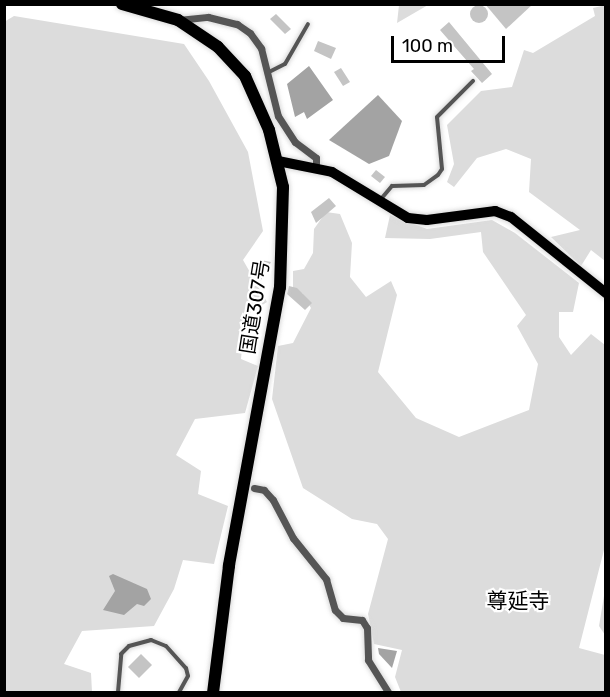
<!DOCTYPE html>
<html>
<head>
<meta charset="utf-8">
<style>
  body { margin:0 }
  #map { position:relative; width:610px; height:697px; overflow:hidden; background:#fff; font-family:Rubik,"Noto Sans JP",sans-serif }
  div>[style] { position:absolute }
  [style*='--x'] { left:calc(var(--x)*1px); top:calc(var(--y)*1px); width:calc(var(--w)*1px); rotate:calc(var(--a)*1deg) }
  .green>* { inset:0; background:#dcdcdc }
  .water>* { inset:0; background:#a3a3a3 }
  .building>* { inset:0; background:#c4c4c4 }
  .round { border-radius:50% }
  .roads { filter:drop-shadow(0 0 2px #dbdbdb) drop-shadow(0 0 2px #dbdbdb) }
  .service>* { height:4px; margin:-2px; padding:0 2px; transform-origin:2px; border-radius:2px; background:#555 }
  .minor>* { height:7px; margin:-3.5px; padding:0 3.5px; transform-origin:3.5px; border-radius:3.5px; background:#555 }
  .primary>* { height:10px; margin:-5px; padding:0 5px; transform-origin:5px; border-radius:5px; background:#000 }
  .trunk>* { height:12px; margin:-6px; padding:0 6px; transform-origin:6px; border-radius:6px; background:#000 }
  span { translate:-50% -50%; white-space:nowrap; text-align:center; line-height:1.15; -webkit-text-stroke:4.5px #fff; paint-order:stroke }
  .street-label { font-size:20px; color:#000 }
  .neighbourhood-label { font-size:21px; color:#000 }
  .frame { position:absolute; inset:0; border:6px solid #000; pointer-events:none }
  .scale { position:absolute; left:391px; top:36px; width:114px; height:27px; box-sizing:border-box; border:3px solid #000; border-top:0; padding-left:8px; font-size:18px; line-height:21px; white-space:nowrap; color:#000; -webkit-text-stroke:4px #fff; paint-order:stroke }
</style>
</head>
<body>
<div id="map">
  <div class="green">
    <i style="clip-path:polygon(399px 5px,399px 4px,428px 5px,397px 23px)"></i>
    <i style="clip-path:polygon(606px 5px,605px 261px,591px 250px,581px 266px,551px 237px,580px 230px,529px 192px,531px 159px,506px 149px,477px 158px,454px 187px,447px 182px,454px 164px,447px 125px,481px 91px,512px 87px,524px 50px,533px 53px,595px 16px,593px 8px)"></i>
    <i style="clip-path:polygon(14px 16px,184px 44px,209px 81px,248px 152px,263px 231px,243px 260px,267px 302px,245px 316px,241px 359px,258px 366px,245px 413px,195px 419px,176px 455px,201px 471px,198px 494px,228px 506px,214px 564px,183px 560px,174px 589px,154px 626px,82px 631px,64px 664px,91px 673px,92px 692px,5px 692px,4px 22px)"></i>
    <i style="clip-path:polygon(326px 212px,340px 214px,352px 243px,350px 277px,366px 297px,391px 281px,397px 295px,378px 372px,416px 418px,459px 437px,529px 410px,538px 364px,517px 326px,526px 315px,483px 252px,481px 232px,430px 239px,385px 238px,390px 215px,427px 229px,492px 220px,515px 233px,579px 283px,573px 312px,559px 312px,559px 337px,571px 355px,591px 334px,605px 345px,606px 542px,579px 648px,605px 655px,605px 692px,401px 692px,395px 677px,402px 650px,374px 644px,368px 614px,388px 539px,377px 524px,352px 519px,303px 488px,272px 399px,278px 346px,293px 343px,311px 308px,302px 293px,293px 292px,293px 271px,304px 269px,313px 253px,314px 229px)"></i>
    <i style="clip-path:polygon(605px 590px,605px 635px,599px 626px)"></i>
  </div>
  <div class="water">
    <i style="clip-path:polygon(309px 66px,333px 100px,307px 119px,304px 112px,295px 117px,287px 84px)"></i>
    <i style="clip-path:polygon(378px 95px,402px 121px,389px 156px,369px 164px,329px 140px)"></i>
    <i style="clip-path:polygon(113px 574px,147px 589px,151px 599px,144px 606px,137px 604px,124px 615px,103px 610px,115px 591px,109px 576px)"></i>
    <i style="clip-path:polygon(378px 648px,397px 651px,392px 668px,379px 654px)"></i>
  </div>
  <div class="building">
    <i style="clip-path:polygon(485px 4px,533px 4px,506px 29px)"></i>
    <i class="round" style="left:470px;top:5px;width:18px;height:18px"></i>
    <i style="clip-path:polygon(276px 14px,291px 29px,285px 34px,270px 19px)"></i>
    <i style="clip-path:polygon(449px 22px,492px 74px,482px 83px,471px 71px,474px 69px,440px 30px)"></i>
    <i style="clip-path:polygon(318px 41px,336px 48px,331px 59px,314px 51px)"></i>
    <i style="clip-path:polygon(341px 68px,350px 82px,343px 86px,334px 72px)"></i>
    <i style="clip-path:polygon(376px 170px,385px 177px,380px 183px,371px 176px)"></i>
    <i style="clip-path:polygon(329px 198px,336px 206px,316px 223px,311px 212px)"></i>
    <i style="clip-path:polygon(261px 260px,271px 262px,257px 287px)"></i>
    <i style="clip-path:polygon(289px 286px,297px 288px,312px 303px,305px 310px,287px 294px)"></i>
    <i style="clip-path:polygon(141px 654px,152px 665px,139px 678px,128px 667px)"></i>
  </div>
  <div class="roads">
    <div class="service">
      <i style="--x:267;--y:73;--w:20;--a:-27"></i>
      <i style="--x:285;--y:64;--w:46;--a:-60.1"></i>
      <i style="--x:381;--y:199;--w:17;--a:-50"></i>
      <i style="--x:392;--y:186;--w:32;--a:-2"></i>
      <i style="--x:424;--y:185;--w:17;--a:-36"></i>
      <i style="--x:438;--y:175;--w:7;--a:-56"></i>
      <i style="--x:442;--y:169;--w:52;--a:-95.5"></i>
      <i style="--x:437;--y:117;--w:51;--a:-45"></i>
      <i style="--x:118;--y:692;--w:38;--a:-85"></i>
      <i style="--x:121;--y:654;--w:11;--a:-45"></i>
      <i style="--x:129;--y:646;--w:23;--a:-15"></i>
      <i style="--x:151;--y:640;--w:16;--a:22"></i>
      <i style="--x:166;--y:646;--w:30;--a:48"></i>
      <i style="--x:186;--y:668;--w:8;--a:76"></i>
      <i style="--x:188;--y:676;--w:18;--a:119"></i>
    </div>
    <div class="minor">
      <i style="--x:178;--y:20;--w:30;--a:-6"></i>
      <i style="--x:208;--y:17;--w:30;--a:14"></i>
      <i style="--x:237;--y:24;--w:16;--a:35"></i>
      <i style="--x:250;--y:33;--w:19;--a:54"></i>
      <i style="--x:261;--y:48;--w:70;--a:76"></i>
      <i style="--x:278;--y:116;--w:31;--a:57"></i>
      <i style="--x:295;--y:142;--w:26;--a:37"></i>
      <i style="--x:316;--y:158;--w:9;--a:90"></i>
      <i style="--x:254;--y:488;--w:10;--a:11"></i>
      <i style="--x:264;--y:490;--w:13;--a:48"></i>
      <i style="--x:273;--y:500;--w:43;--a:62.2"></i>
      <i style="--x:293;--y:538;--w:53;--a:51.2"></i>
      <i style="--x:326;--y:579;--w:32;--a:74"></i>
      <i style="--x:335;--y:610;--w:11;--a:45"></i>
      <i style="--x:343;--y:618;--w:19;--a:6"></i>
      <i style="--x:362;--y:620;--w:9;--a:58"></i>
      <i style="--x:367;--y:628;--w:32;--a:88"></i>
      <i style="--x:368;--y:660;--w:38;--a:58"></i>
    </div>
    <div class="primary">
      <i style="--x:278;--y:161;--w:55;--a:11.5"></i>
      <i style="--x:332;--y:172;--w:89;--a:31.2"></i>
      <i style="--x:408;--y:218;--w:19;--a:6"></i>
      <i style="--x:427;--y:220;--w:69;--a:-7.5"></i>
      <i style="--x:495;--y:211;--w:17;--a:21"></i>
      <i style="--x:511;--y:217;--w:122;--a:38.7"></i>
    </div>
    <div class="trunk">
      <i style="--x:122;--y:4;--w:58;--a:15.9"></i>
      <i style="--x:178;--y:20;--w:48;--a:34"></i>
      <i style="--x:218;--y:47;--w:40;--a:47"></i>
      <i style="--x:245;--y:76;--w:59;--a:66"></i>
      <i style="--x:269;--y:130;--w:59;--a:76.2"></i>
      <i style="--x:283;--y:187;--w:100;--a:91.7"></i>
      <i style="--x:280;--y:287;--w:284;--a:100.4"></i>
      <i style="--x:229;--y:566;--w:127;--a:97.2"></i>
    </div>
  </div>
  <div class="street-label">
    <span style="left:255px;top:307px;rotate:-81deg">国道307号</span>
  </div>
  <div class="neighbourhood-label">
    <span style="left:518px;top:601px">尊延寺</span>
  </div>
  <div class="frame"></div>
  <div class="scale">100 m</div>
</div>
</body>
</html>
